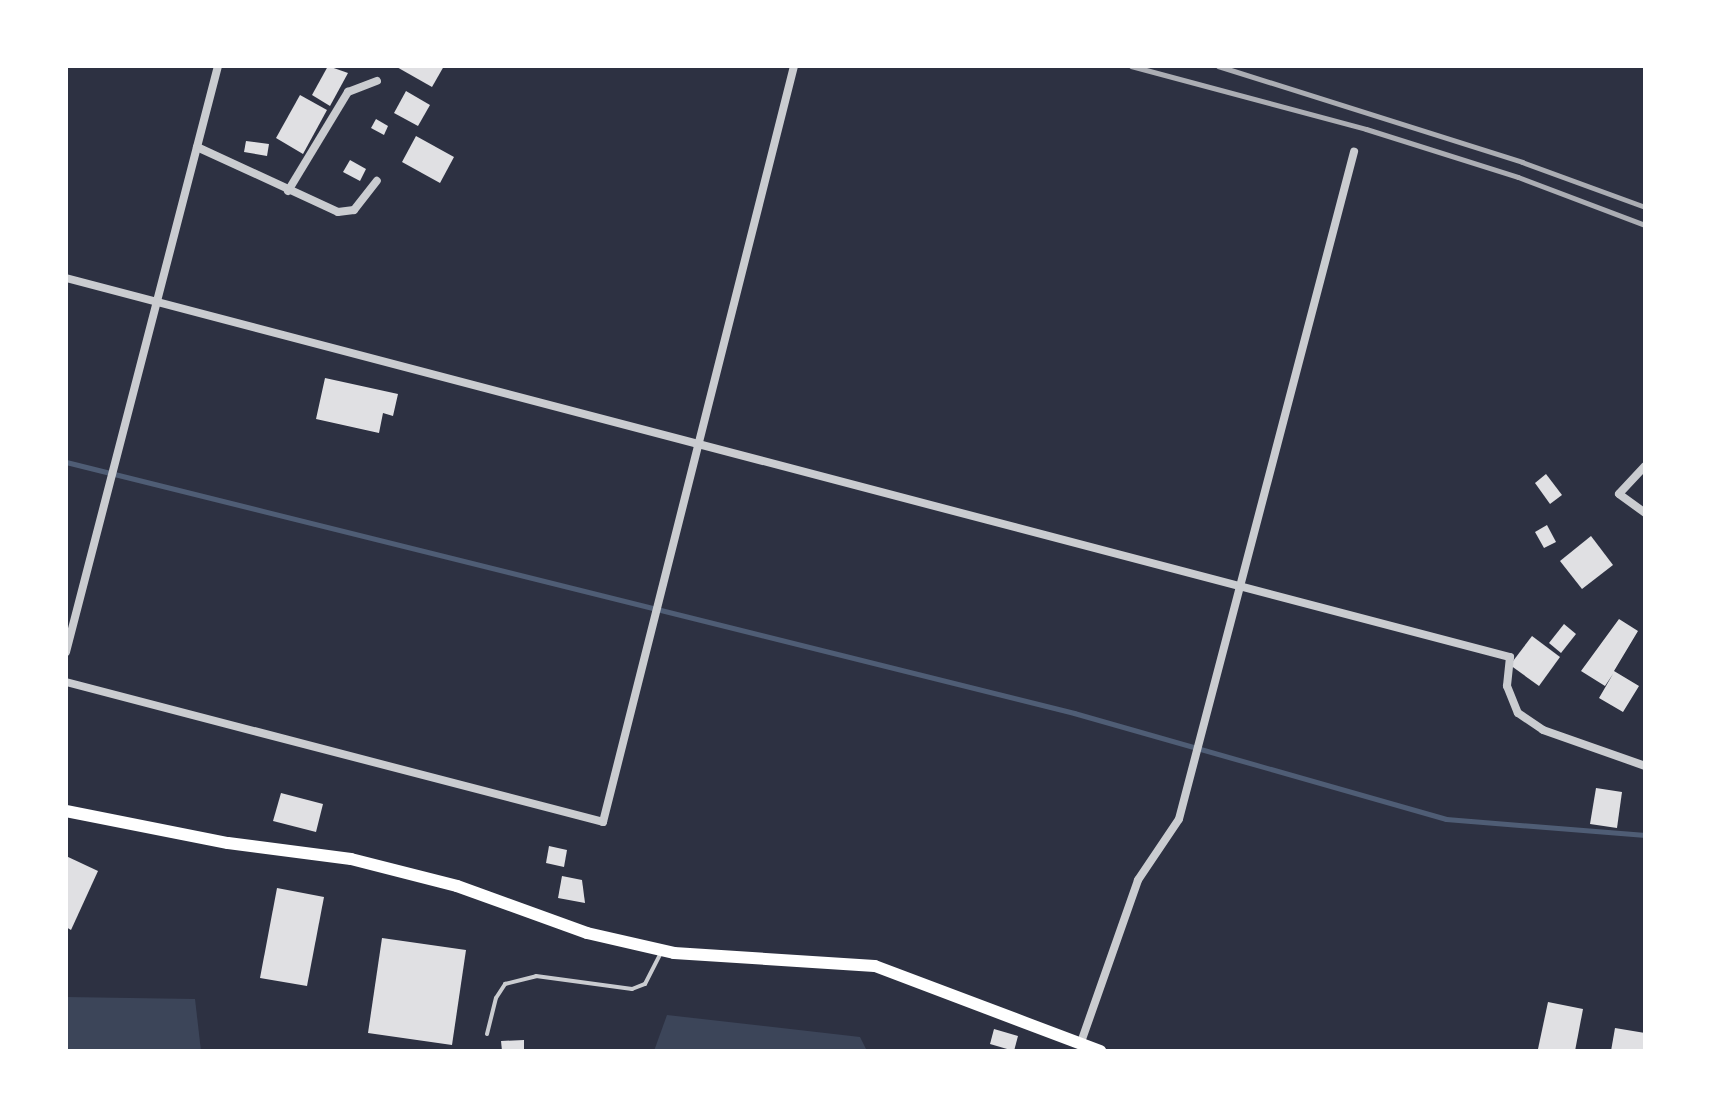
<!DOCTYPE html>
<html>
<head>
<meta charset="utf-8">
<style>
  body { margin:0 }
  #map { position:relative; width:1711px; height:1117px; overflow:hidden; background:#2d3142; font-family:Georgia,serif }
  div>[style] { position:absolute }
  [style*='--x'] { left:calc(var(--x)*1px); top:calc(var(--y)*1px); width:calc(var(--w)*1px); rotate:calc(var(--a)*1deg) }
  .green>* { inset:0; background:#3c4559 }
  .stream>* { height:5px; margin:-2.5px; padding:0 2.5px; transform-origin:2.5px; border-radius:2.5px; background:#4f5d75 }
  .building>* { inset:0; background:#e0e0e3 }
  .service>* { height:4px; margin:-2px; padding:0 2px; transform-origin:2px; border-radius:2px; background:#caccd0 }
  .minor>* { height:8px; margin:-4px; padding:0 4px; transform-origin:4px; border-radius:4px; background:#caccd0 }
  .secondary>* { height:12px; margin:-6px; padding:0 6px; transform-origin:6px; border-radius:6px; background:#fff }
  .rail>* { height:5px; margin:-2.5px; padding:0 2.5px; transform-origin:2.5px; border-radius:2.5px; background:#abadb3 }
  span { translate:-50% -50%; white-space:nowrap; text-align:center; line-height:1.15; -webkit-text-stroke:6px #fff; paint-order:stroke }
  .frame { position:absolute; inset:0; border:68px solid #fff; pointer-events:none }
</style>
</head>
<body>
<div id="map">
  <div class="green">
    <i style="clip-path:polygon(66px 997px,195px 999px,201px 1051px,66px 1051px)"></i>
    <i style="clip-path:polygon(667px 1015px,860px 1037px,867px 1051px,654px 1051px)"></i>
  </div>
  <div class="stream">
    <i style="--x:66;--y:462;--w:1039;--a:13.98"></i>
    <i style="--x:1074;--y:713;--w:387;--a:15.9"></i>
    <i style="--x:1446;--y:819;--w:200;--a:4.6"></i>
  </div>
  <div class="building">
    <i style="clip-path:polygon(328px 66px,348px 73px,330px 106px,312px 95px)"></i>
    <i style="clip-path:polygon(395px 66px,444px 66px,432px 87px)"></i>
    <i style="clip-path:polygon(406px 91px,430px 105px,418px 126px,394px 113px)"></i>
    <i style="clip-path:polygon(300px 95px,327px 110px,303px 154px,276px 138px)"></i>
    <i style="clip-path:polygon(376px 119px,388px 126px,384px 135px,371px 128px)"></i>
    <i style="clip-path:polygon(416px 136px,454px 157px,440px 183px,402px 162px)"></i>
    <i style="clip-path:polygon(246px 141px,269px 144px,267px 156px,244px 152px)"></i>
    <i style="clip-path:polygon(350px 160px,366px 169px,360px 181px,343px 172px)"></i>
    <i style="clip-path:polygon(325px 378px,398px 394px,393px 416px,383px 413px,379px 433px,316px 419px)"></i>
    <i style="clip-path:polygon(1546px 474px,1562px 495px,1550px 504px,1535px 483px)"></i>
    <i style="clip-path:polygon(1547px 525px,1556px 542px,1544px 548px,1535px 532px)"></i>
    <i style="clip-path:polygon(1591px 536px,1613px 565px,1582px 589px,1560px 561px)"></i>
    <i style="clip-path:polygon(1619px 619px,1638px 631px,1614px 671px,1639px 686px,1623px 712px,1599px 698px,1613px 674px,1605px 686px,1581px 671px)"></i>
    <i style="clip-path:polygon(1564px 624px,1576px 634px,1561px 653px,1549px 643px)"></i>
    <i style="clip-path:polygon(1532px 636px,1560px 657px,1539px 686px,1510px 665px)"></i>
    <i style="clip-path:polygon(1596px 788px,1622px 792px,1617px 828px,1590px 824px)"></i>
    <i style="clip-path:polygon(281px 793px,323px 804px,316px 832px,273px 821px)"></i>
    <i style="clip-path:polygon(549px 846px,567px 850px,564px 867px,546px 863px)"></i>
    <i style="clip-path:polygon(66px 856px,98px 871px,71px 930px,66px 927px)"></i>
    <i style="clip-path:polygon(562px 876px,582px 880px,585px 903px,558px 898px)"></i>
    <i style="clip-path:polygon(277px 888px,324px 897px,307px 986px,260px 978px)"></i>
    <i style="clip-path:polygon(382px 938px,466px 950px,452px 1045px,368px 1033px)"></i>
    <i style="clip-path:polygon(1548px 1002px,1583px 1009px,1575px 1051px,1538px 1049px)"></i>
    <i style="clip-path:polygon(1615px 1028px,1645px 1033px,1645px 1051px,1611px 1051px)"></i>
    <i style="clip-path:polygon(994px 1029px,1018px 1036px,1014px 1051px,990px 1044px)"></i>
    <i style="clip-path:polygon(524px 1040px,524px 1051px,502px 1051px,501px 1041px)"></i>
  </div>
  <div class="service">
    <i style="--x:487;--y:1034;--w:37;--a:-76"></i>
    <i style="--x:496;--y:998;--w:17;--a:-57"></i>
    <i style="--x:505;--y:984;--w:32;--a:-14"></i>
    <i style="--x:536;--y:976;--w:97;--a:7.7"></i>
    <i style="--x:632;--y:989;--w:14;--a:-21"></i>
    <i style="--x:645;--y:984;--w:35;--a:-63"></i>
  </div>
  <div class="minor">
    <i style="--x:197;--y:147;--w:155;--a:24.7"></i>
    <i style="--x:338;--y:212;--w:16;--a:-7"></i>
    <i style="--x:354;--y:210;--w:37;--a:-52"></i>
    <i style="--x:288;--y:191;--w:116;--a:-58.8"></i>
    <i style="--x:348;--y:92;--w:31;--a:-21"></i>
    <i style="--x:66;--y:278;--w:1493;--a:14.71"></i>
    <i style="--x:1510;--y:657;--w:29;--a:96"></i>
    <i style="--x:1507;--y:686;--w:29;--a:68"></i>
    <i style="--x:1518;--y:713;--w:30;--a:34"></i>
    <i style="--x:1543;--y:730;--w:108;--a:19.4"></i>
    <i style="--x:1645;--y:466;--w:38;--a:133"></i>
    <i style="--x:1619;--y:494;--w:32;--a:36"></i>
    <i style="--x:66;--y:652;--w:605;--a:-75.46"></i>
    <i style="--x:66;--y:682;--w:555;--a:14.61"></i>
    <i style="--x:603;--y:822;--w:780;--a:-75.82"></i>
    <i style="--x:1080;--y:1045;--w:175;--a:-70.6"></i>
    <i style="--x:1138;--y:880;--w:73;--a:-56.1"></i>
    <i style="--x:1179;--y:819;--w:690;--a:-75.3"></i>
  </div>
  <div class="secondary">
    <i style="--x:66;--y:811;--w:165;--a:11.2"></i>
    <i style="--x:228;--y:843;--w:124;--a:7.4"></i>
    <i style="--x:351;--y:859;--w:109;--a:14.3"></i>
    <i style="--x:457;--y:886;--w:138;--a:19.9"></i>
    <i style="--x:587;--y:933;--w:89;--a:12.9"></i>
    <i style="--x:674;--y:953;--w:201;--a:3.7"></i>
    <i style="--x:875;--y:966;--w:241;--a:20.7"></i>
  </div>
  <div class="rail">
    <i style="--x:1131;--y:66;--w:243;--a:15"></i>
    <i style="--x:1366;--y:129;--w:159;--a:17.5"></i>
    <i style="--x:1518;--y:177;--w:136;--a:20.7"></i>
    <i style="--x:1218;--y:66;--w:319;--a:17.5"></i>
    <i style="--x:1522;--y:162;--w:131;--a:20.1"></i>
  </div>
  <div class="frame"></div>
</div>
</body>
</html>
